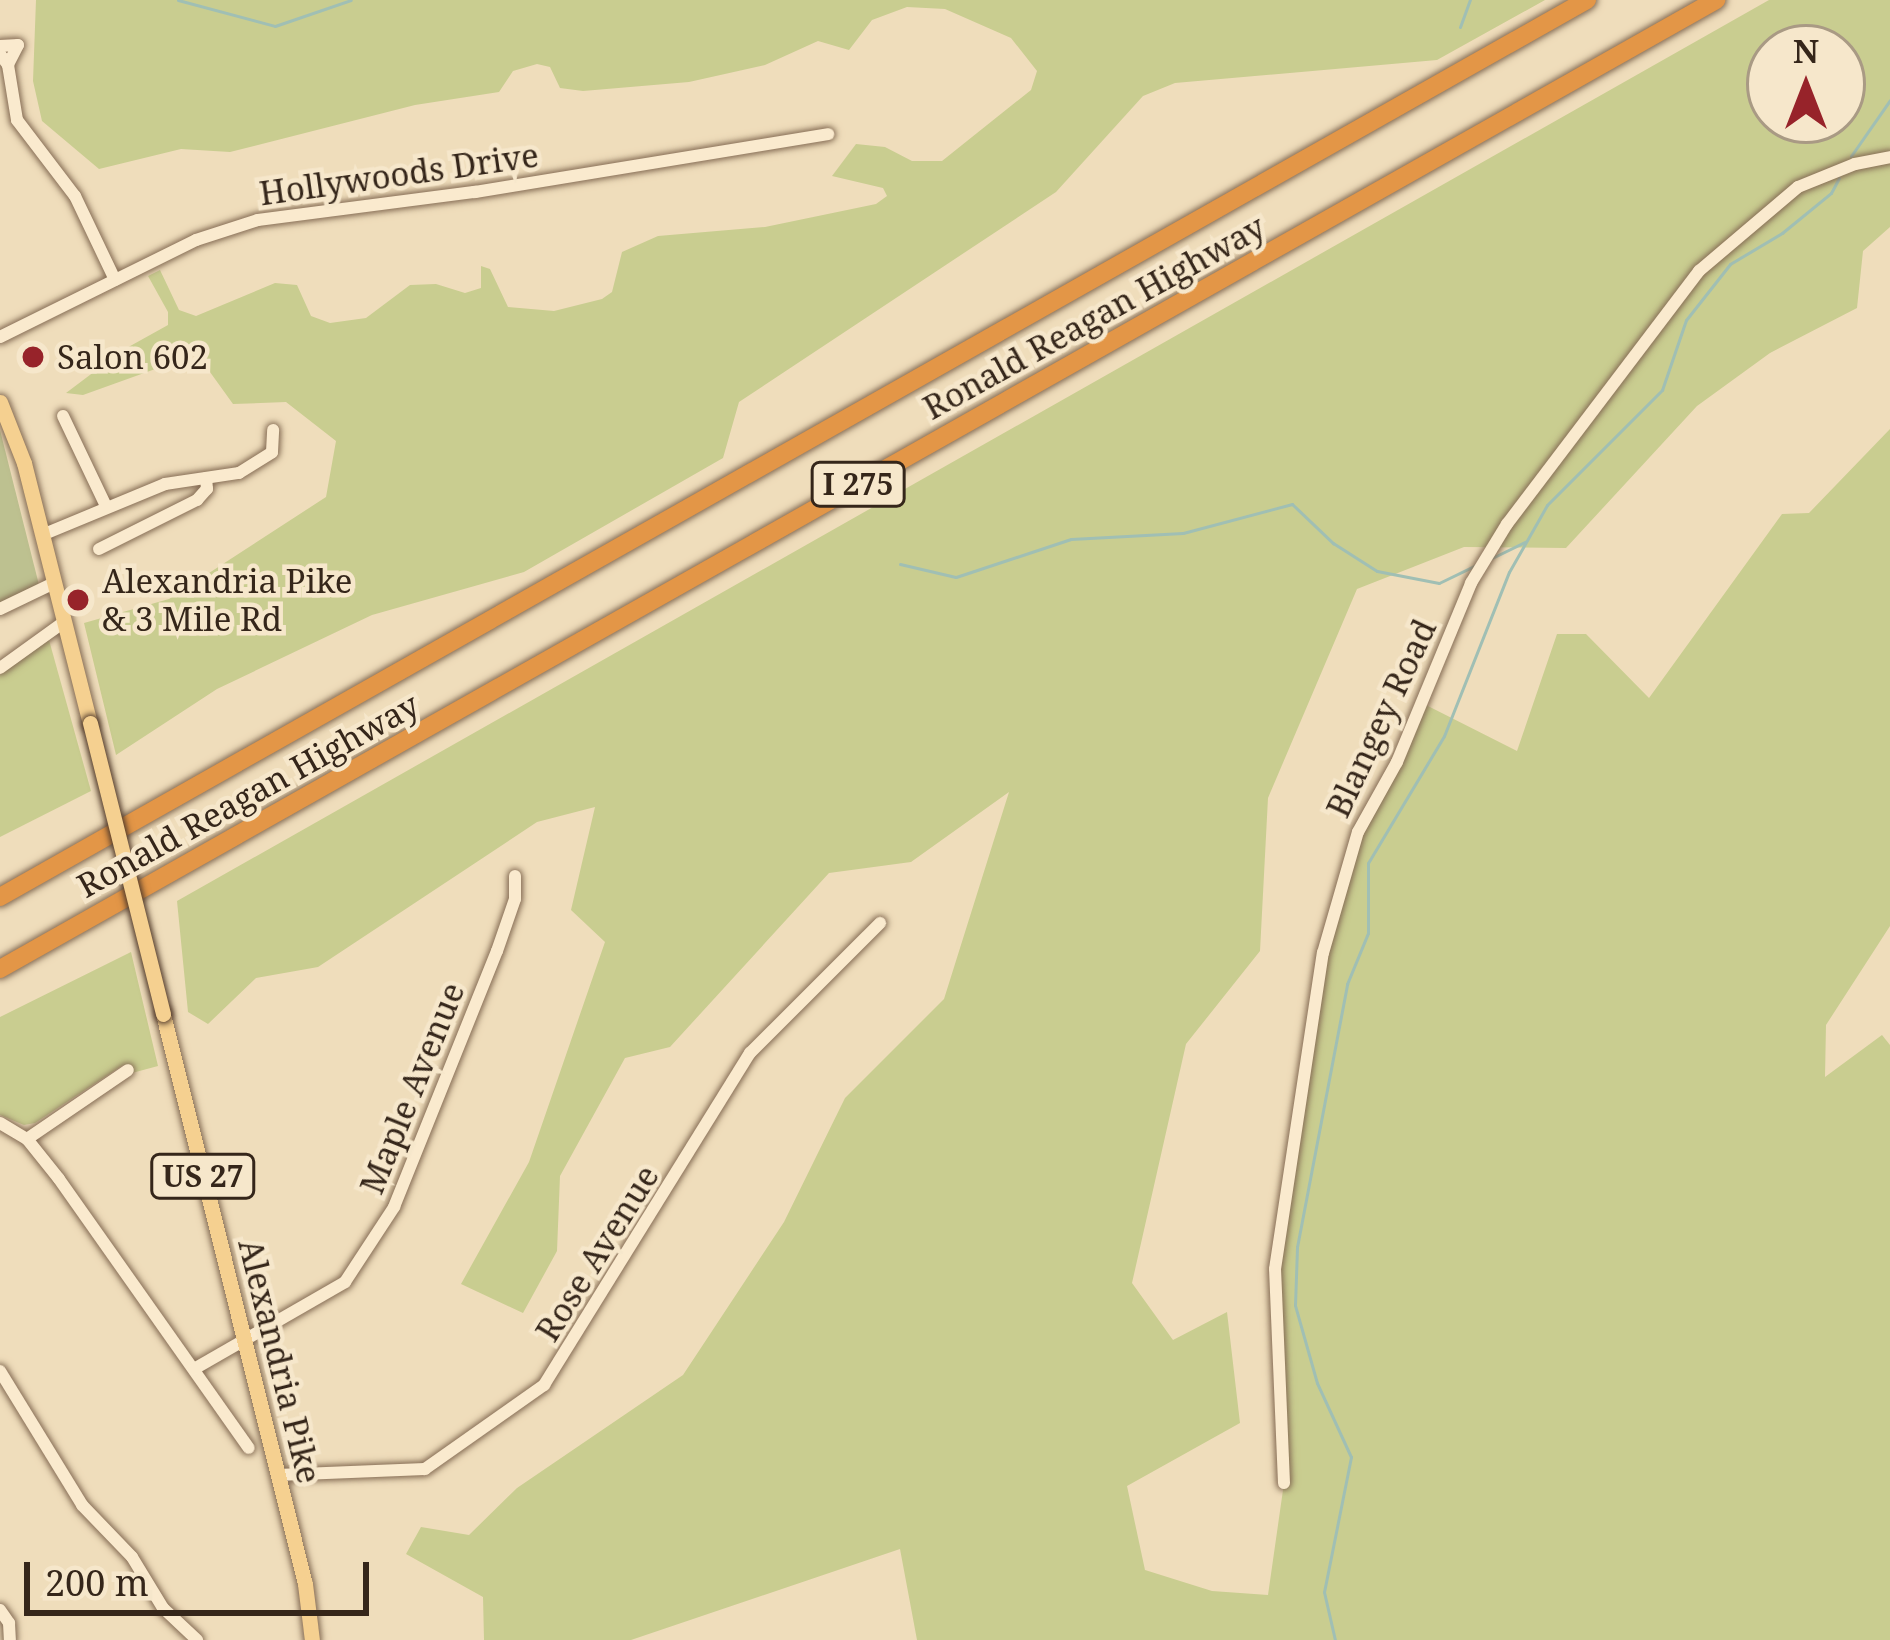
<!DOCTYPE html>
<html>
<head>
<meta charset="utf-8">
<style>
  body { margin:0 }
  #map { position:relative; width:1890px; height:1640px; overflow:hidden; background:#efddbb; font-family:"Noto Serif",serif }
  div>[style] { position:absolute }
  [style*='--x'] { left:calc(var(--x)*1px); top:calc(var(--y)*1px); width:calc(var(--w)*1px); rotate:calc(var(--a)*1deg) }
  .green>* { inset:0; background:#c9cd90 }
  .cemetery>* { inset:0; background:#bdc190 }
  .stream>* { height:3px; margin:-1.5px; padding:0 1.5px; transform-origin:1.5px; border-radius:1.5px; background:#a0bfb4 }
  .roads { filter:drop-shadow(0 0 3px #866d55) drop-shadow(0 0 3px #866d55) }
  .minor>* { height:12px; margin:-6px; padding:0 6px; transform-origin:6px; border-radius:6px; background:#faeace }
  .major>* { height:15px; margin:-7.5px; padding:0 7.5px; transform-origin:7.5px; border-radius:7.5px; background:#f5d090 }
  .highway>* { height:18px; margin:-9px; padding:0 9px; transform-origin:9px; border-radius:9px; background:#e39647 }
  .bridges { filter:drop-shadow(0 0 3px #533b2a) drop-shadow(0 0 3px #533b2a) }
  .major-bridge>* { height:15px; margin:-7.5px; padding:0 7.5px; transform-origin:7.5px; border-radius:7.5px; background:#f5d090 }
  .dots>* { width:33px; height:33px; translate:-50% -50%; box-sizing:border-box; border:6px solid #f6e7cb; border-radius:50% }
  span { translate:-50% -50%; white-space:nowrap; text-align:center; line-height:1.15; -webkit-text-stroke:9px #f6e7cb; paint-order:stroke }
  .shield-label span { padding:3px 9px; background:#f6e7cb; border:3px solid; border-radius:9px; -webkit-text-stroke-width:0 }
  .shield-label { font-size:30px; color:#35261a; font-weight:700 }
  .street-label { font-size:33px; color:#35261a }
  .poi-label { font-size:33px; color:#35261a }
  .left { translate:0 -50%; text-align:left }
  .north { position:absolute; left:1746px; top:24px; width:120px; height:120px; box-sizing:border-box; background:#f6e7cb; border:3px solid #a99a84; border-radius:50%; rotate:0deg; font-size:33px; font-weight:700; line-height:48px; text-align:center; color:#35261a }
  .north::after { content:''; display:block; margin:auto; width:42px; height:54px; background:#97232a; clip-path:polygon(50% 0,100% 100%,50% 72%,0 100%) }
  .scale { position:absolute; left:24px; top:1562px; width:345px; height:54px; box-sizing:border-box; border:6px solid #35261a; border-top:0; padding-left:15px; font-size:36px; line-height:42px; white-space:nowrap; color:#35261a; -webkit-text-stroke:9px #f6e7cb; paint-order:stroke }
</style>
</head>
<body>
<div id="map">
  <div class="green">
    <i style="clip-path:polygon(36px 0,1545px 0,1437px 60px,1175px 83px,1143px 96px,1056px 192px,739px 402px,723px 458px,524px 572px,372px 615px,217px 689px,116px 755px,84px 623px,169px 599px,326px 497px,336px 441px,286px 402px,233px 404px,197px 354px,83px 395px,66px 393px,123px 350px,168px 325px,168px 312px,148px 276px,160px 270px,179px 310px,196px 316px,275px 283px,297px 285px,311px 316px,330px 323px,366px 318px,410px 285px,436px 284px,465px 293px,481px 288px,481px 266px,490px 269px,508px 307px,554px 311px,602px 299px,612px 292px,622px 252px,658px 236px,765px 227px,876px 204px,887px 196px,883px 188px,832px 176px,856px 144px,885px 147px,912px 161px,942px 161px,1031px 90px,1037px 71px,1011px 38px,945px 9px,907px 7px,872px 20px,849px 50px,818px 41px,765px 65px,689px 82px,583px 91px,560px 88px,550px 67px,537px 64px,513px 71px,499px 92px,415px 105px,230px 152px,181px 149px,99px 169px,42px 121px,33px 81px)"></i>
    <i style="clip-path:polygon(evenodd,1769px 0,1890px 0,1890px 227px,1863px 251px,1857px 308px,1770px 353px,1697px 406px,1566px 548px,1464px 547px,1357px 589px,1268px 798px,1260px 951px,1186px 1044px,1132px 1283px,1173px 1340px,1227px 1312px,1240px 1423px,1127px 1486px,1145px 1570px,1212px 1591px,1268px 1595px,1284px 1483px,1275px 1307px,1311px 1010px,1349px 858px,1422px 703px,1517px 751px,1557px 634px,1586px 634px,1649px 698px,1782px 514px,1809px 513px,1890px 429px,1890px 926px,1826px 1025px,1825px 1077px,1882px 1035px,1890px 1045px,1890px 1640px,917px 1640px,900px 1549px,631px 1640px,484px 1640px,483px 1597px,406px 1554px,421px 1527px,469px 1535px,517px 1488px,683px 1375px,784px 1222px,845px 1098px,944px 999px,1009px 792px,911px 862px,829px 873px,670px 1047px,625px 1058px,560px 1176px,557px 1251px,523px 1313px,461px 1284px,529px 1162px,605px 942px,571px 910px,595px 807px,537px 822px,318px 967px,256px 978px,208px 1024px,188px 1012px,177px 901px,1769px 0,1770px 48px,1842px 48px,1842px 120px,1770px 120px,1770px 48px)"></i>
    <i style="clip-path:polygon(49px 640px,91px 791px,0 837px,0 675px,39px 642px)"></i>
    <i style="clip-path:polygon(131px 952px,158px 1066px,132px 1073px,123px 1065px,35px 1123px,24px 1125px,0 1115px,0 1017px)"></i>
  </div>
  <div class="cemetery">
    <i style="clip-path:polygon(0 430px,39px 585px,0 603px)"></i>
  </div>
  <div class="stream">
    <i style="--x:178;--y:0;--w:100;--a:15"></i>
    <i style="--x:275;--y:26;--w:80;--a:-18.9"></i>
    <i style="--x:1460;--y:27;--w:29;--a:-70"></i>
    <i style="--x:1851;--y:156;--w:68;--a:-55.1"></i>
    <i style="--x:1490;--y:559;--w:39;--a:-26"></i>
    <i style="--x:900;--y:564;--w:57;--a:13.1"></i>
    <i style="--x:956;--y:577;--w:121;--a:-18.3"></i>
    <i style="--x:1071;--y:539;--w:112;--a:-3.1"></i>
    <i style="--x:1183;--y:533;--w:113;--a:-14.9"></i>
    <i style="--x:1292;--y:504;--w:57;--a:43.6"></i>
    <i style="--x:1333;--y:543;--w:52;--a:32.5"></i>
    <i style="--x:1377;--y:571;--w:63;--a:11"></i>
    <i style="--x:1439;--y:583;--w:41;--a:-25.9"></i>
    <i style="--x:1335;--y:1640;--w:49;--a:-102.9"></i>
    <i style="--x:1324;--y:1592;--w:138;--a:-78.7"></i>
    <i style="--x:1351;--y:1457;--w:81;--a:-114.7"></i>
    <i style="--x:1317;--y:1383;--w:81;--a:-105.8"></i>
    <i style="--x:1295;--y:1305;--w:58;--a:-88"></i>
    <i style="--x:1297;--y:1247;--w:268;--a:-79.2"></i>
    <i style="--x:1347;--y:984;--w:55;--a:-67.6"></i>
    <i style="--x:1368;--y:933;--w:70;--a:-90"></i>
    <i style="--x:1368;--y:863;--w:148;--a:-59.1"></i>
    <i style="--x:1444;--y:736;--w:176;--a:-68.4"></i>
    <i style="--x:1509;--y:572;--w:77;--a:-60.4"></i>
    <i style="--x:1547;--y:505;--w:163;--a:-45"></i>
    <i style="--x:1662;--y:390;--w:74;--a:-71.1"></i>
    <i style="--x:1686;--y:320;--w:71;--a:-51.8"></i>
    <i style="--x:1730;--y:264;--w:61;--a:-30.8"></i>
    <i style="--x:1782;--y:233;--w:63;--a:-39.2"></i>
    <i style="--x:1831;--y:193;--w:17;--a:-62"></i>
  </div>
  <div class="roads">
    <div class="minor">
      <i style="--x:0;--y:46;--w:18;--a:-3"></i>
      <i style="--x:18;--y:45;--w:22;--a:117"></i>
      <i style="--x:0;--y:54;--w:14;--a:54"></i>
      <i style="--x:8;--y:65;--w:56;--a:80.7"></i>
      <i style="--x:17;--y:120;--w:96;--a:52.7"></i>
      <i style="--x:75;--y:196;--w:93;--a:64.5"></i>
      <i style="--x:0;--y:337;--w:219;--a:-26.3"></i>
      <i style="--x:196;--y:240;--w:65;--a:-17.9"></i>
      <i style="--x:258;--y:220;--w:219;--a:-7.4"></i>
      <i style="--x:475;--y:192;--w:358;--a:-9.3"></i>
      <i style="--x:63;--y:416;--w:100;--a:64.5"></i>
      <i style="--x:42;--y:535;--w:133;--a:-22.5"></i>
      <i style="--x:165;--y:484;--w:75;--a:-8.5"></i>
      <i style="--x:239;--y:473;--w:39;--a:-32"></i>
      <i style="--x:272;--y:452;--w:22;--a:-87"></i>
      <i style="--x:99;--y:549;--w:110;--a:-26.6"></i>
      <i style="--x:197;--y:500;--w:15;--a:-48"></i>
      <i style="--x:207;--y:489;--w:11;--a:-95"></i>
      <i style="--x:0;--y:609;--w:60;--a:-25.7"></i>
      <i style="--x:0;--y:668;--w:79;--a:-35.7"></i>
      <i style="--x:0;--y:1123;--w:31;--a:31"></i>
      <i style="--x:27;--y:1139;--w:51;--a:51.3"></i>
      <i style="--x:59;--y:1179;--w:329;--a:54.8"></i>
      <i style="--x:27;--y:1139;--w:122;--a:-34.3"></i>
      <i style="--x:194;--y:1369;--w:174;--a:-29.9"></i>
      <i style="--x:345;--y:1282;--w:90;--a:-56.8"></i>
      <i style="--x:394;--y:1207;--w:276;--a:-68.1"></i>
      <i style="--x:497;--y:951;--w:55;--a:-70.9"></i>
      <i style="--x:515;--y:899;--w:23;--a:-90"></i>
      <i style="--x:0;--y:1371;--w:157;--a:58.5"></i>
      <i style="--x:82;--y:1505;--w:72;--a:46.1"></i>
      <i style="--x:132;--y:1557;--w:60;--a:58.7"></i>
      <i style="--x:163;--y:1608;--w:47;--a:43.3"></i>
      <i style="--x:277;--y:1475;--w:148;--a:-2.3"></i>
      <i style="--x:425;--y:1469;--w:146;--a:-35.2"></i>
      <i style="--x:544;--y:1385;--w:391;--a:-58.2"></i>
      <i style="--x:750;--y:1053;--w:184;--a:-45"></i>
      <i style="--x:1284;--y:1483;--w:214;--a:-92.4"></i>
      <i style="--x:1275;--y:1269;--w:320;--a:-81.4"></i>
      <i style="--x:1323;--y:953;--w:126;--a:-73.9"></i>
      <i style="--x:1358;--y:832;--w:80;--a:-60.9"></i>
      <i style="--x:1397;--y:762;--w:194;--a:-67.5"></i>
      <i style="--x:1471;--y:583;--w:69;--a:-58.6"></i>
      <i style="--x:1507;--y:524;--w:318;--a:-52.8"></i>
      <i style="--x:1699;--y:271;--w:130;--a:-40.3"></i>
      <i style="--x:1798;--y:187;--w:61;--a:-22"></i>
      <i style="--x:1855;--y:164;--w:36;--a:-11"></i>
      <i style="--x:0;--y:1610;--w:16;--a:55"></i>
      <i style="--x:9;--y:1623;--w:17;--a:87"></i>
    </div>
    <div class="major">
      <i style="--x:0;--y:402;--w:66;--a:68.5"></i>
      <i style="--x:24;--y:463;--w:268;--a:75.8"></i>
      <i style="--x:163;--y:1014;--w:587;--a:76.01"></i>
      <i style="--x:305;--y:1584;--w:56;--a:82.9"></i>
    </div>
    <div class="highway">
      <i style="--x:0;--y:897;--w:1823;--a:-29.48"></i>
      <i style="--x:0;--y:969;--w:1971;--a:-29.45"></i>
    </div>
  </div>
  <div class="bridges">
    <div class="major-bridge">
      <i style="--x:90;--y:723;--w:300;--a:75.9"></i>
    </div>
  </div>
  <div class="dots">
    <i style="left:33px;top:357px;background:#97232a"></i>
    <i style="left:78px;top:600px;background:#97232a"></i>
  </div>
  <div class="shield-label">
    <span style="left:858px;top:484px">I 275</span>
    <span style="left:203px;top:1176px">US 27</span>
  </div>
  <div class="street-label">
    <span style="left:399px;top:174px;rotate:-8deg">Hollywoods Drive</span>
    <span style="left:1094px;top:317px;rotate:-29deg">Ronald Reagan Highway</span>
    <span style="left:1381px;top:718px;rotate:-65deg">Blangey Road</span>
    <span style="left:248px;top:795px;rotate:-29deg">Ronald Reagan Highway</span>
    <span style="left:412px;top:1088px;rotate:-68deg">Maple Avenue</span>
    <span style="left:597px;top:1253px;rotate:-58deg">Rose Avenue</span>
    <span style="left:280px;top:1361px;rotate:76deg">Alexandria Pike</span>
  </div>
  <div class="poi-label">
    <span class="left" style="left:57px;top:357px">Salon 602</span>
    <span class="left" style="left:102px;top:600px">Alexandria Pike<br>&amp; 3 Mile Rd</span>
  </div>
  <div class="north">N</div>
  <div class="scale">200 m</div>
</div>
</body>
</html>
